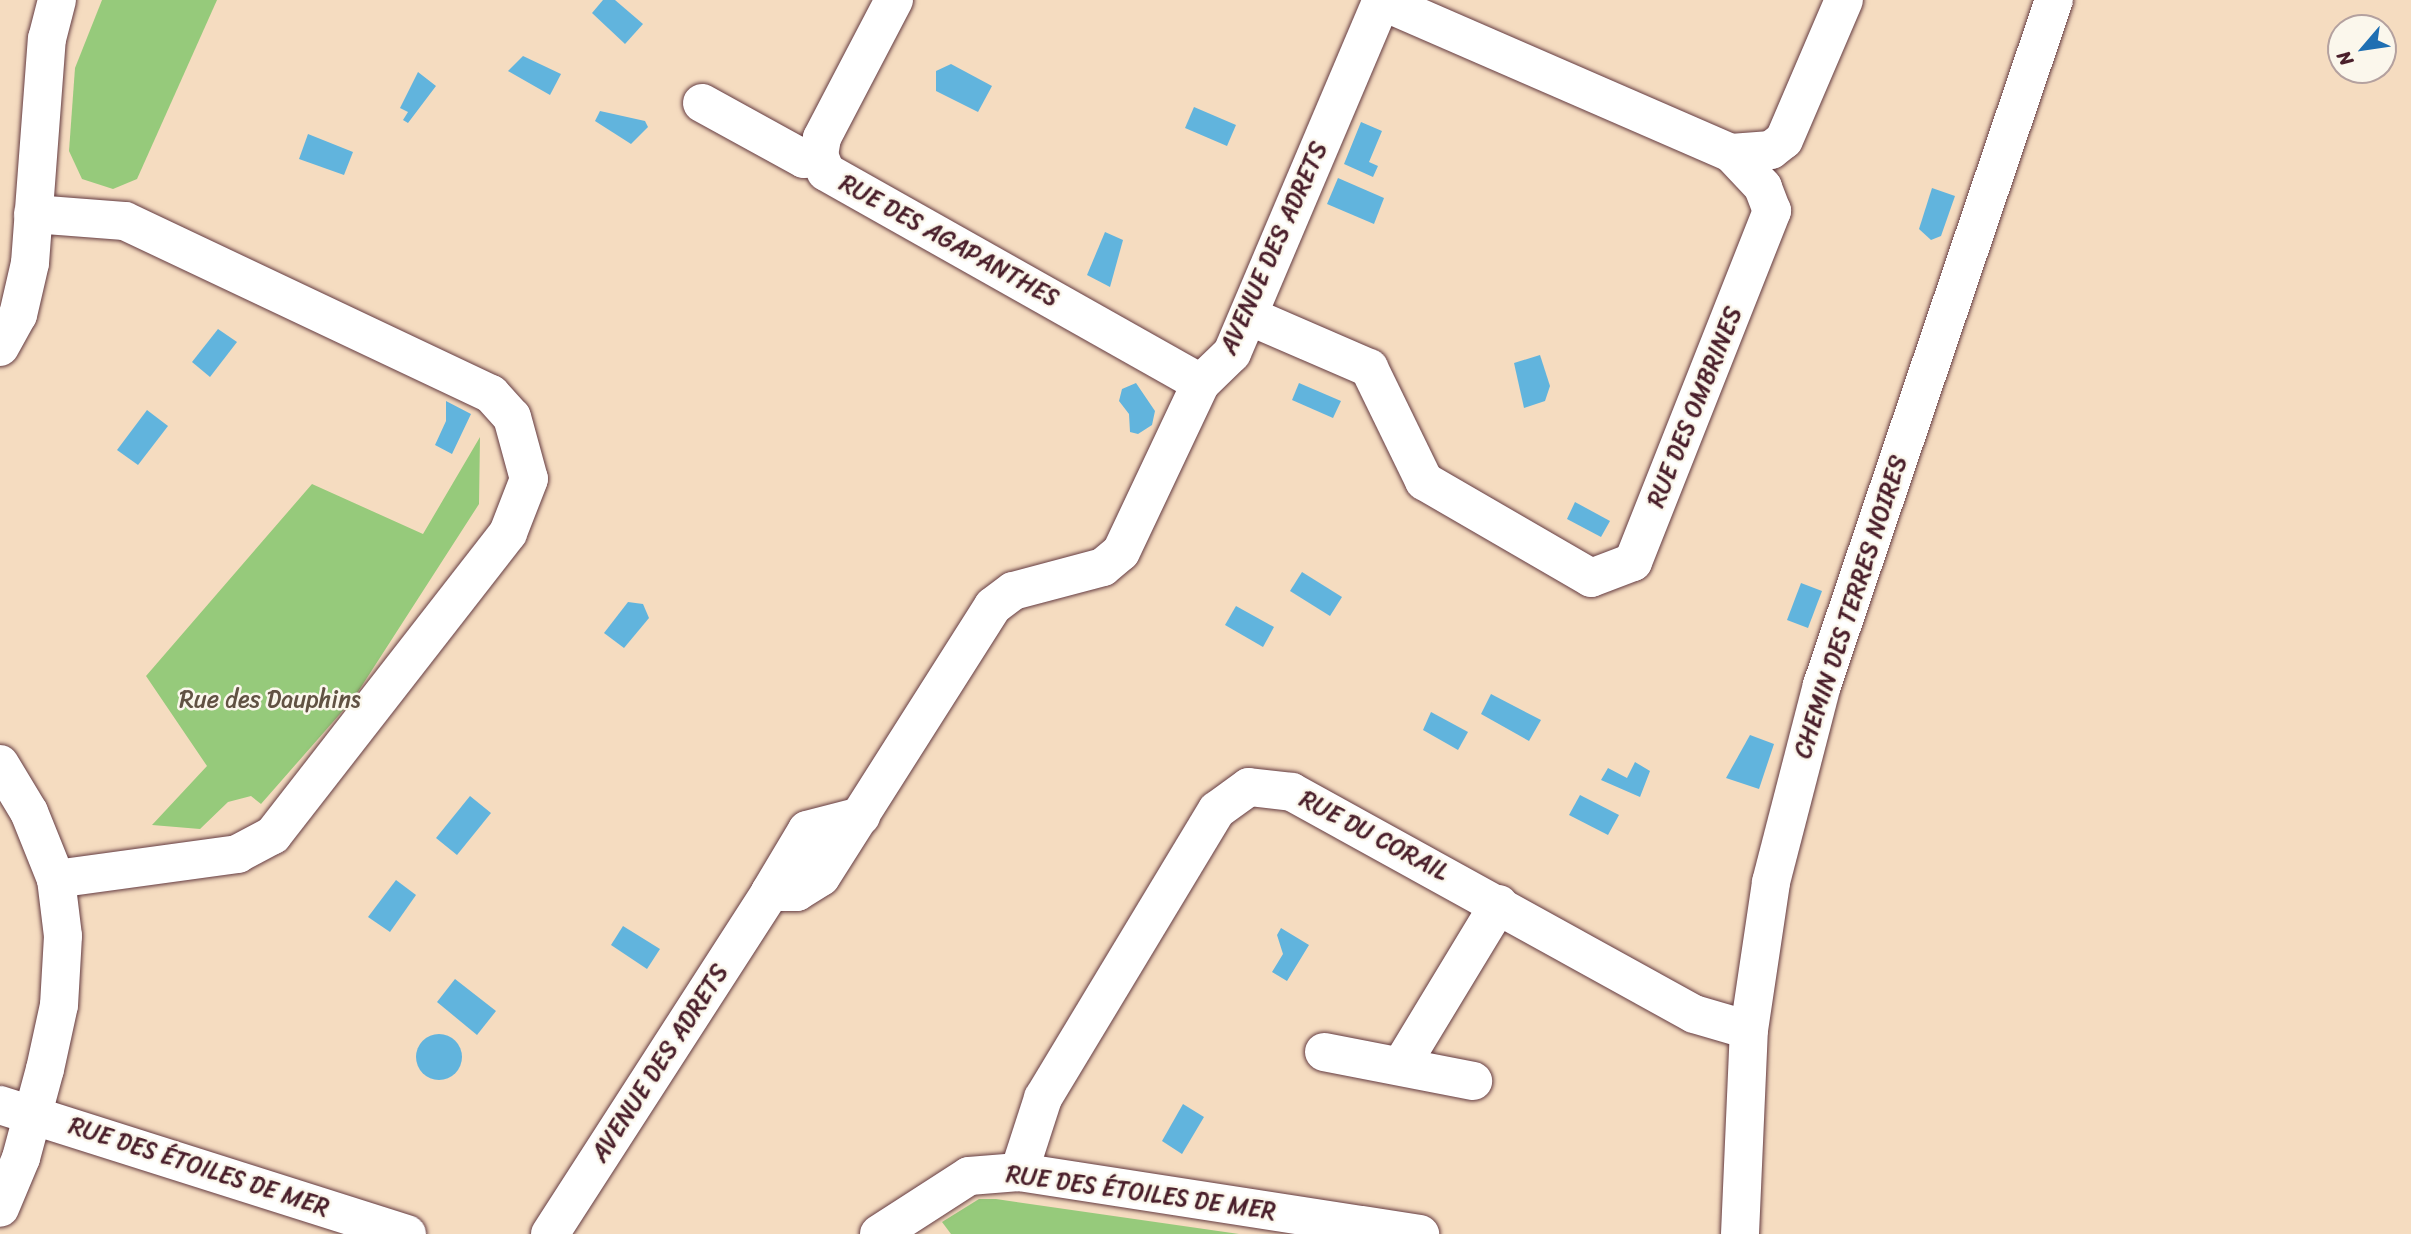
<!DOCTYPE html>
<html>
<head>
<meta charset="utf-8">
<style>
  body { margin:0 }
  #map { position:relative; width:2411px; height:1234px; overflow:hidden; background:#f5dcc0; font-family:Sriracha,sans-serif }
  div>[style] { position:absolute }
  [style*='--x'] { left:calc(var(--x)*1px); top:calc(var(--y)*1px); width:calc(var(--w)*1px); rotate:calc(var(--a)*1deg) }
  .green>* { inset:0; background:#96ca7b }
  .water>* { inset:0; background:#61b4dd }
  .round { border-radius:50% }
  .roads { filter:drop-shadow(0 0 2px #643b41) drop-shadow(0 0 2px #643b41) }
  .minor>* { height:38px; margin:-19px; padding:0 19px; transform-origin:19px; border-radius:19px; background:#fff }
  span { translate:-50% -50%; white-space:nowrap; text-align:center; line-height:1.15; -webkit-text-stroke:5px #fbf7ec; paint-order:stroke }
  .street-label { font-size:24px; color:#4a1f2b }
  .park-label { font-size:24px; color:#615243 }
  .north { position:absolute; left:2327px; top:14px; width:70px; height:70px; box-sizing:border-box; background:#fbf7ec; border:2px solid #b4a19f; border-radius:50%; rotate:241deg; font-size:19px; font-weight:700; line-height:28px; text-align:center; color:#4a1f2b }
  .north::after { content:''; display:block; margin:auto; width:24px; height:32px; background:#1f6fb2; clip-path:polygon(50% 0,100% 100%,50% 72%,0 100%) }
</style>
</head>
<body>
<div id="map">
  <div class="green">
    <i style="clip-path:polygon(102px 0,217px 0,137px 179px,113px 189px,82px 179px,69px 151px,75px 68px)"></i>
    <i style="clip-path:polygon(480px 437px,479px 504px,354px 698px,261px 804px,251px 796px,228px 802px,200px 829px,152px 825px,207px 766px,146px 676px,312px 484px,423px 534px)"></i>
    <i style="clip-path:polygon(979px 1199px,996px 1199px,1239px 1234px,951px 1234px,942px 1222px)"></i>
  </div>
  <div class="water">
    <i style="clip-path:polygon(603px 0,615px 0,643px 24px,625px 44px,592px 13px)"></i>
    <i style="clip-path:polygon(523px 56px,561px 74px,550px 95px,508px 71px)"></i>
    <i style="clip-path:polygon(951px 64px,992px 86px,978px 112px,936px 91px,936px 71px)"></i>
    <i style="clip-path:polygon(418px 72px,436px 86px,408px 123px,403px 120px,408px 112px,400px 108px)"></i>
    <i style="clip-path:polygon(1194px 107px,1236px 125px,1227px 146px,1185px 128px)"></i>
    <i style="clip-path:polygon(600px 111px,645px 121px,648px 127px,631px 144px,595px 121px)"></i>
    <i style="clip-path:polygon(1361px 122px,1382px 131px,1369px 162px,1378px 166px,1373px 177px,1344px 164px)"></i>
    <i style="clip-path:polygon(308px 134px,353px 152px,344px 175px,299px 159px)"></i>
    <i style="clip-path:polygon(1338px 178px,1384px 198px,1374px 224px,1327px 204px)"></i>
    <i style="clip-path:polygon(1932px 188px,1955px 196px,1941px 236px,1931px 240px,1919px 229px)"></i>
    <i style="clip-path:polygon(1105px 232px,1123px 240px,1110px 287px,1087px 275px)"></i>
    <i style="clip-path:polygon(218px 329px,237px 342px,210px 377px,192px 362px)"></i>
    <i style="clip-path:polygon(1540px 355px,1550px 386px,1545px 401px,1524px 408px,1514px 363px)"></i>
    <i style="clip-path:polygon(1136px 383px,1155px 411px,1152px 425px,1138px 434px,1130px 432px,1129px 414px,1119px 401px,1122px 389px)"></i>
    <i style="clip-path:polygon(1299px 383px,1341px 401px,1333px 418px,1292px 400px)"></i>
    <i style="clip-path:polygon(446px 401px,471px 414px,452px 454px,435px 445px,446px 421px)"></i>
    <i style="clip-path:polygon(147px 410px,168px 426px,138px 465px,117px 450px)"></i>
    <i style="clip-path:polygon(1575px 502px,1610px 521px,1601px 537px,1567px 519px)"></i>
    <i style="clip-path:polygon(1302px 572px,1342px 597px,1330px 616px,1290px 591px)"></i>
    <i style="clip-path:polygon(1801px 583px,1822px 591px,1808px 628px,1787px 620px)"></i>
    <i style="clip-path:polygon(628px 602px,643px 604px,649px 618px,624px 648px,604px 633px)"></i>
    <i style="clip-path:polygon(1236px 606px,1274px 627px,1263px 647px,1225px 625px)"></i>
    <i style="clip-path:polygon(1491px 694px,1541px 720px,1529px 741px,1481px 714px)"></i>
    <i style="clip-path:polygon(1431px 712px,1468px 732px,1458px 750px,1423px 730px)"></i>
    <i style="clip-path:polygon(1750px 735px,1774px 744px,1759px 789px,1726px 778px)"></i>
    <i style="clip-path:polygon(1635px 762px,1650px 771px,1640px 797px,1601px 780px,1608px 768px,1627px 778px)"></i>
    <i style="clip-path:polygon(1580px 795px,1619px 815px,1608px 835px,1569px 815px)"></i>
    <i style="clip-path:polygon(470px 796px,491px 813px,457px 855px,436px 838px)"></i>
    <i style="clip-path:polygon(396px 880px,416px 895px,390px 932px,368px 917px)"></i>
    <i style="clip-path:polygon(623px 926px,660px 949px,647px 969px,611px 945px)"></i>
    <i style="clip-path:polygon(1281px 928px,1309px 945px,1287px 981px,1272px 972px,1283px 954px,1277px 935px)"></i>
    <i style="clip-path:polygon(455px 979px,496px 1011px,477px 1035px,437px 1002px)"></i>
    <i class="round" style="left:416px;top:1034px;width:46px;height:46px"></i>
    <i style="clip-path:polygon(1183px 1104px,1204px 1117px,1182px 1154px,1162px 1141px)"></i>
  </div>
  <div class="roads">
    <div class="minor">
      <i style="--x:894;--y:0;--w:156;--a:117.6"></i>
      <i style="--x:822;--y:138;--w:17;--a:100"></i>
      <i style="--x:819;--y:155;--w:18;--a:68"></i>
      <i style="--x:826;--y:172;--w:430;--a:29.4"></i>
      <i style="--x:702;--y:103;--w:116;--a:28.8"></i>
      <i style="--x:804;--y:159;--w:16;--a:-15"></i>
      <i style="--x:1731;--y:153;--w:40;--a:-4.3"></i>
      <i style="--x:1771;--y:150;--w:16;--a:-38"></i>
      <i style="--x:1784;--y:140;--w:152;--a:-66.8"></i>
      <i style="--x:33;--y:214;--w:92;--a:4.4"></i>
      <i style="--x:125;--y:221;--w:405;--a:25.3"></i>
      <i style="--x:491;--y:394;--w:31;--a:48"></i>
      <i style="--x:512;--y:417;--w:64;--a:74.7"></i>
      <i style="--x:529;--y:479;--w:58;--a:111.3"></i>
      <i style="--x:508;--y:533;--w:383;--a:127.9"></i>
      <i style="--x:273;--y:835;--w:40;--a:152"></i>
      <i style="--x:238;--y:854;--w:184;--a:172.2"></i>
      <i style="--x:1249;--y:316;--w:131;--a:23.4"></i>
      <i style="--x:1369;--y:368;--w:126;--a:64"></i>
      <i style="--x:1424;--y:481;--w:193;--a:30.1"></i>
      <i style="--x:1591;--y:578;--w:45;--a:-20.9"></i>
      <i style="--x:1633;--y:562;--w:378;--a:-68.4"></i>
      <i style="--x:1772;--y:211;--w:26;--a:-111"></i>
      <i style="--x:1763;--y:187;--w:47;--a:-133.3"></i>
      <i style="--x:1731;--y:153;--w:382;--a:-156.5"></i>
      <i style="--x:0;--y:347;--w:37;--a:-61"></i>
      <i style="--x:18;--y:315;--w:53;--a:-77"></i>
      <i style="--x:30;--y:263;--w:225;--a:-85.7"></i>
      <i style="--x:47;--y:39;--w:40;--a:-75.6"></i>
      <i style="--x:0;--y:764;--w:56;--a:58.9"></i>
      <i style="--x:29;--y:812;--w:72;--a:68.1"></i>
      <i style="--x:56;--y:879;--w:57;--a:83"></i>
      <i style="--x:63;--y:936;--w:69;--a:93.3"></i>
      <i style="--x:59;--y:1005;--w:66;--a:102.3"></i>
      <i style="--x:45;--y:1069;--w:92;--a:105.1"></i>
      <i style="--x:21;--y:1158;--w:54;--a:112.8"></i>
      <i style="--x:770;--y:892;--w:72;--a:-59.2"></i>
      <i style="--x:807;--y:830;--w:56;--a:-14.5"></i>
      <i style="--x:1324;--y:1052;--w:152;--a:11"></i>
      <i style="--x:1402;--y:1064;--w:187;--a:-58.8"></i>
      <i style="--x:0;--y:1105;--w:427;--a:17.6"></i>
      <i style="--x:1019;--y:1172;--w:78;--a:-72"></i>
      <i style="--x:1043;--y:1098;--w:336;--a:-58.9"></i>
      <i style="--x:1217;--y:810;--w:39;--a:-36"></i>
      <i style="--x:1249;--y:787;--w:43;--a:6.6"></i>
      <i style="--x:1292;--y:792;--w:459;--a:28.9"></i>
      <i style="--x:1694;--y:1014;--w:57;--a:16.2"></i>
      <i style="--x:550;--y:1234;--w:407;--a:-57.2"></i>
      <i style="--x:770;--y:892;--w:27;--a:0"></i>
      <i style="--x:797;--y:892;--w:28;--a:-32"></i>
      <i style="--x:821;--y:877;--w:321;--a:-57.6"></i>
      <i style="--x:993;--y:606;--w:25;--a:-37"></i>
      <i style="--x:1013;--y:591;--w:93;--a:-14.9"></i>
      <i style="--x:1103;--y:567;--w:23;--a:-40"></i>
      <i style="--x:1121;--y:552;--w:187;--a:-64.7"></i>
      <i style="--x:1201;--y:383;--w:43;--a:-44.1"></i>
      <i style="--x:1232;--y:353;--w:384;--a:-67"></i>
      <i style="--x:879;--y:1234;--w:107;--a:-32.8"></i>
      <i style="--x:969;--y:1176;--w:50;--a:-4.6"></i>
      <i style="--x:1019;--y:1172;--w:406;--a:8.8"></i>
      <i style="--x:1740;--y:1234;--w:204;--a:-87.5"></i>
      <i style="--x:1749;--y:1030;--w:150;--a:-81.5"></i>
      <i style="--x:1771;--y:882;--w:203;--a:-75.5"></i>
      <i style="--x:1822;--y:685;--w:723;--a:-71.29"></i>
    </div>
  </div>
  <div class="street-label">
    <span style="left:949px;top:241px;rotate:29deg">RUE DES AGAPANTHES</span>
    <span style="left:1274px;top:248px;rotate:-66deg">AVENUE DES ADRETS</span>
    <span style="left:1695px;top:407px;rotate:-68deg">RUE DES OMBRINES</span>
    <span style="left:1851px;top:607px;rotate:-72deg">CHEMIN DES TERRES NOIRES</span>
    <span style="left:1374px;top:836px;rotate:28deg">RUE DU CORAIL</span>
    <span style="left:660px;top:1063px;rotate:-57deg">AVENUE DES ADRETS</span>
    <span style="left:199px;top:1167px;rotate:18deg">RUE DES ÉTOILES DE MER</span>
    <span style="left:1141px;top:1193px;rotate:8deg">RUE DES ÉTOILES DE MER</span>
  </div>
  <div class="park-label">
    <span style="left:270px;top:700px">Rue des Dauphins</span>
  </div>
  <div class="north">N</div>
</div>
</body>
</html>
